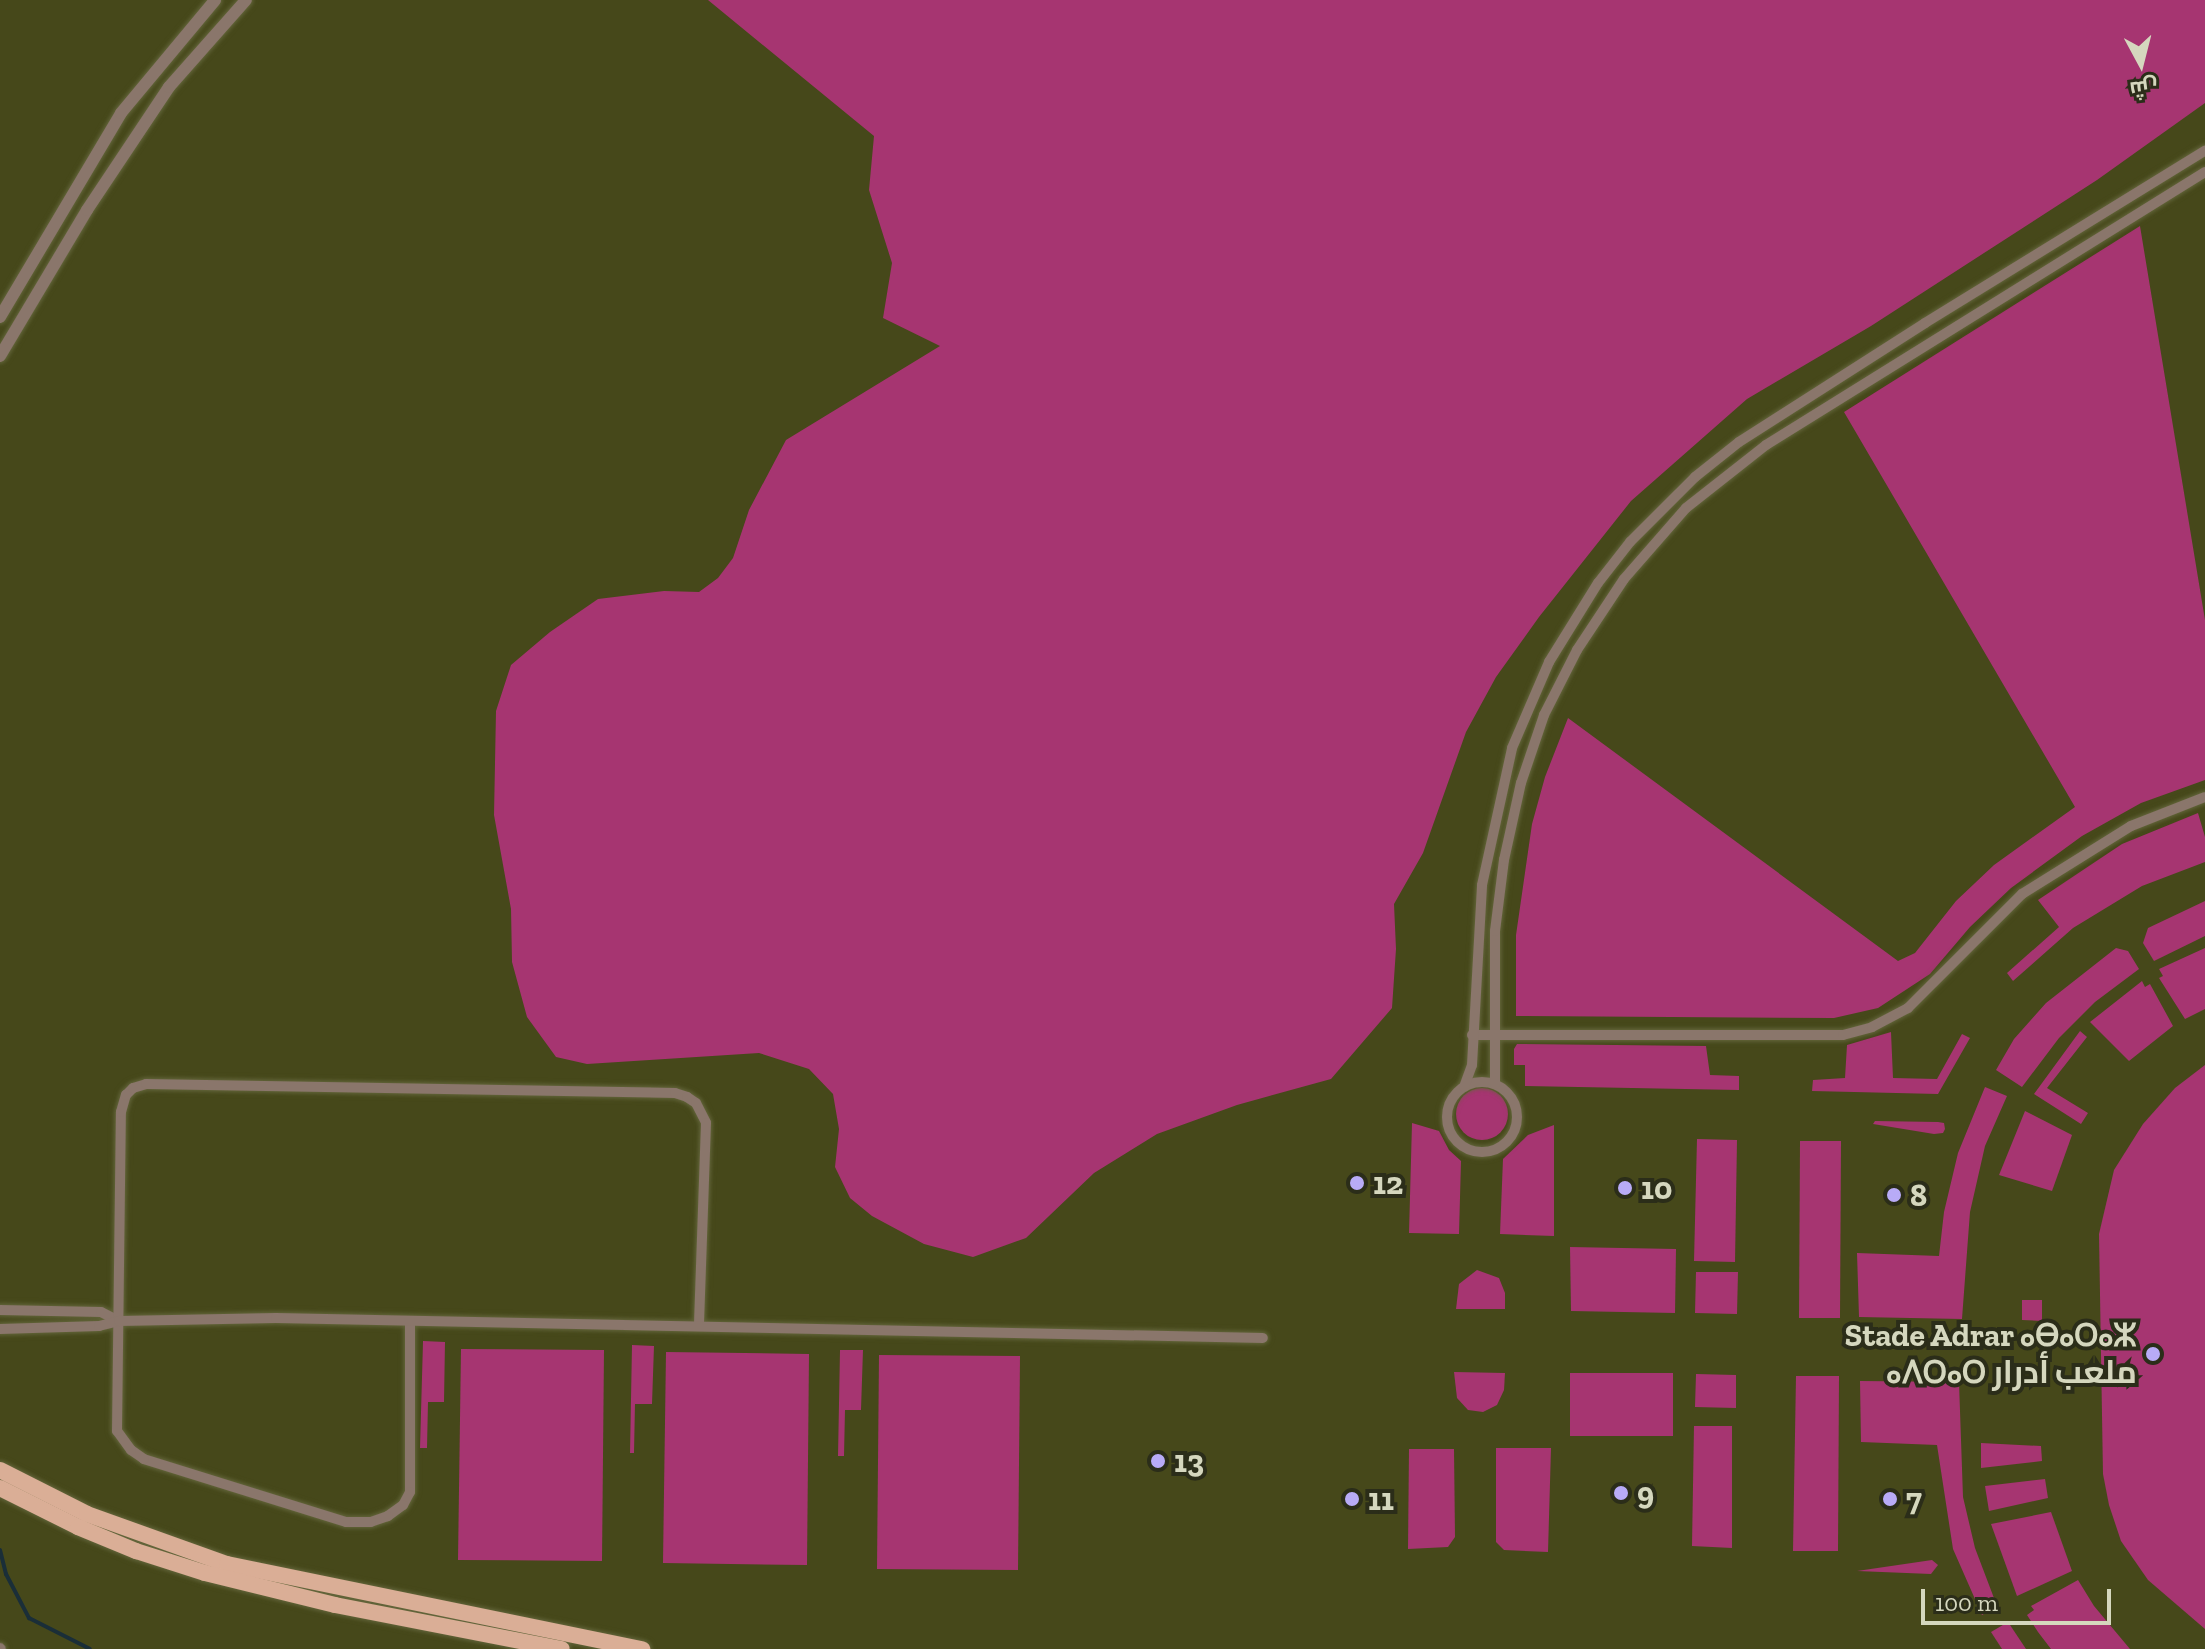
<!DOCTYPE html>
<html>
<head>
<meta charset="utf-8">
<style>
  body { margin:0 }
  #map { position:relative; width:2205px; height:1649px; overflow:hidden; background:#46481a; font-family:"Zilla Slab",Cairo,"Noto Sans Tifinagh",serif }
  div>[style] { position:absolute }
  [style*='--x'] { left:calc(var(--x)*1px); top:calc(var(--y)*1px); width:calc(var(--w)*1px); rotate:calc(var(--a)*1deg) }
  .green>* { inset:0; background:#a63571 }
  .round { border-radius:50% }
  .stream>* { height:4px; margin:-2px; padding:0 2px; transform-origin:2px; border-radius:2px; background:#1a2e38 }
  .roads { filter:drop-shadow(0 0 2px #63653b) drop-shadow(0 0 2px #63653b) }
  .minor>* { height:10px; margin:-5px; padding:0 5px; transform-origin:5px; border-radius:5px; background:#8a766b }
  .minor>.ring { margin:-5px; padding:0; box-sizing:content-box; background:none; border:10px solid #8a766b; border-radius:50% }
  .tertiary>* { height:12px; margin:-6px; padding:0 6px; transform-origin:6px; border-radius:6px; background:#8a766b }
  .trunk>* { height:16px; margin:-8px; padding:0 8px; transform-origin:8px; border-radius:8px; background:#daae96 }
  .dots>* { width:22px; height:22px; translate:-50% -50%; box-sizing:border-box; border:4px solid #2b2d19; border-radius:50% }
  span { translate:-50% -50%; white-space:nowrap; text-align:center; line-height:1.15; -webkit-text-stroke:8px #2b2d19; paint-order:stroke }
  .poi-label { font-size:32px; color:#d5d7be; font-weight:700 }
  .left { translate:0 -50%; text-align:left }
  .right { translate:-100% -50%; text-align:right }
  .north { position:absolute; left:2101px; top:24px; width:80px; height:80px; -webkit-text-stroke:6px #2b2d19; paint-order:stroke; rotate:173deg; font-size:22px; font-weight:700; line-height:32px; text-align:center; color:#d5d7be }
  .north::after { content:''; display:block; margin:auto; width:28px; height:36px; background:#d5d7be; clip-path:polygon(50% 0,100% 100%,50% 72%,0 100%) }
  .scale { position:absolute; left:1921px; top:1589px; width:190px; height:36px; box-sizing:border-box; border:4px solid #d5d7be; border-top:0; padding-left:10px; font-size:24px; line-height:28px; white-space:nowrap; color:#d5d7be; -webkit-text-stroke:6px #2b2d19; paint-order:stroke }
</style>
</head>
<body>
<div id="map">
  <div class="green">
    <i style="clip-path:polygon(708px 0,2205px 0,2205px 103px,2097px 180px,1871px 326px,1747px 399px,1631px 501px,1539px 617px,1496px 677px,1466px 732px,1423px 853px,1394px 904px,1396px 949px,1392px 1008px,1331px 1079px,1237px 1105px,1157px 1134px,1094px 1173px,1026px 1238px,973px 1257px,924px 1244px,872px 1216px,850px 1198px,835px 1167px,839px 1129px,833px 1094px,809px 1069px,759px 1053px,587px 1064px,556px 1057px,527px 1017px,512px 962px,511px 909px,494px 815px,496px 711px,511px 665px,550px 632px,598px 599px,664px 591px,699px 592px,718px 578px,733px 558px,749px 510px,786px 440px,940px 346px,883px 318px,892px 263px,869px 190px,874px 136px)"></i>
    <i style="clip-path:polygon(2140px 226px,2205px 620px,2205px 780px,2141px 803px,2082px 836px,2011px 888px,1970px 927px,1930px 974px,1878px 1008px,1834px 1018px,1516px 1016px,1516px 935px,1532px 824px,1545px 777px,1568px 718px,1898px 961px,1915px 953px,1956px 901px,1994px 865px,2075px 807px,1844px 412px)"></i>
    <i style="clip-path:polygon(2198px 813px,2205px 837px,2205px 862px,2142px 886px,2073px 928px,2013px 981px,2007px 973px,2059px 927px,2038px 900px,2122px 844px)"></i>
    <i style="clip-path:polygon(2205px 901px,2205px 936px,2154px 961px,2143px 943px,2148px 928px)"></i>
    <i style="clip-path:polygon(2116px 948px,2128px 951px,2139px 969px,2095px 1002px,2059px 1038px,2022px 1087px,1996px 1070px,2014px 1039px,2046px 1003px)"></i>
    <i style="clip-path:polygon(2205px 948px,2205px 1009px,2185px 1019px,2159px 978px,2163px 976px,2159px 969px)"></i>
    <i style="clip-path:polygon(2142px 981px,2145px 987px,2150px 984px,2173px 1026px,2129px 1061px,2090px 1022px)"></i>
    <i style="clip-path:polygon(2080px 1031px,2087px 1037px,2047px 1088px,2088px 1113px,2081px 1124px,2034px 1094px)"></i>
    <i style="clip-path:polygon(1891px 1032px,1893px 1078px,1937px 1079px,1962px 1034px,1970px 1038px,1938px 1094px,1812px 1091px,1813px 1080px,1845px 1078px,1847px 1045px)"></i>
    <i style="clip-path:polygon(1517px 1044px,1706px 1046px,1710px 1075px,1739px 1076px,1739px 1090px,1525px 1086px,1525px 1065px,1514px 1065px,1514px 1049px)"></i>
    <i style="clip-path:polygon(2205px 1065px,2205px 1629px,2148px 1580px,2121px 1541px,2109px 1505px,2103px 1474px,2099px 1234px,2114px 1170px,2143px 1124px,2175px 1088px)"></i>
    <i style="clip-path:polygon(1985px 1087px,2007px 1096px,1985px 1146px,1970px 1212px,1962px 1319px,1859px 1317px,1857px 1253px,1939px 1256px,1944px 1212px,1958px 1153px)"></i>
    <i class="round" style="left:1456px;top:1088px;width:52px;height:52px"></i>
    <i style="clip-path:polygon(2025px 1111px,2072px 1135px,2052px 1191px,1999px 1175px)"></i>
    <i style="clip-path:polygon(1875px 1121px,1938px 1122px,1944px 1123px,1945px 1129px,1943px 1133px,1934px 1134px,1873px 1124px)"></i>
    <i style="clip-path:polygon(1412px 1123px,1439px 1131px,1449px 1150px,1461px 1161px,1459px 1234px,1409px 1233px)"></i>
    <i style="clip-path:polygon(1554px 1125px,1554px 1236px,1500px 1234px,1503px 1159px,1528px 1135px)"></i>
    <i style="clip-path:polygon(1697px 1139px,1737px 1140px,1735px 1262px,1694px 1261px)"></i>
    <i style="clip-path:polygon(1800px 1141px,1841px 1141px,1840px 1318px,1799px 1318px)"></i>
    <i style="clip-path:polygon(1570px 1247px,1676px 1249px,1675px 1313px,1571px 1311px)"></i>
    <i style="clip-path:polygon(1477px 1270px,1499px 1278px,1505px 1293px,1505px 1309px,1456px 1309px,1459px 1284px)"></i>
    <i style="clip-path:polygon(1696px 1272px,1738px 1272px,1737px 1314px,1695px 1313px)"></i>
    <i style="clip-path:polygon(2022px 1300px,2042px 1300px,2042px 1321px,2022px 1320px)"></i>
    <i style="clip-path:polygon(423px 1341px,445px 1342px,444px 1402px,428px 1402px,427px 1448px,420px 1448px)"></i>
    <i style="clip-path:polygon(632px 1345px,654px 1346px,652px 1404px,635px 1404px,634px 1453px,630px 1453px)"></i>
    <i style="clip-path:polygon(461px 1349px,604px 1350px,602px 1561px,458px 1560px)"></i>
    <i style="clip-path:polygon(840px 1350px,863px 1350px,861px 1410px,845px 1410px,844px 1456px,838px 1456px)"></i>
    <i style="clip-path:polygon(666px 1352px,809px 1354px,807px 1565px,663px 1563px)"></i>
    <i style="clip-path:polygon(879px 1355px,1020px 1356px,1018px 1570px,877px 1569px)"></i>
    <i style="clip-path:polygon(1454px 1372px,1505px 1373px,1504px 1390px,1497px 1405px,1483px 1412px,1468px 1410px,1457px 1398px)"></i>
    <i style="clip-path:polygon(1570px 1373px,1673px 1373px,1673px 1436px,1570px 1436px)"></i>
    <i style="clip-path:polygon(1696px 1374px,1736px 1375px,1736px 1408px,1695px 1407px)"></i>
    <i style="clip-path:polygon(1796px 1376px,1839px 1376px,1838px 1551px,1793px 1551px)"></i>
    <i style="clip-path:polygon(1860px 1381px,1959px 1382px,1963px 1497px,1975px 1548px,1997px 1606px,1982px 1615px,1953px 1549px,1937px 1445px,1861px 1442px)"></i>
    <i style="clip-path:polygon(1694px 1426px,1732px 1426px,1732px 1548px,1692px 1546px)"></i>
    <i style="clip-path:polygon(1981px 1443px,2041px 1446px,2042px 1461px,1981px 1468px)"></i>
    <i style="clip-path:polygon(1496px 1448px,1551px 1448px,1548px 1552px,1504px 1550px,1496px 1542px)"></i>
    <i style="clip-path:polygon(1409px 1449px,1454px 1449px,1455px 1537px,1448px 1547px,1408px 1549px)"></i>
    <i style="clip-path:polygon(2045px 1479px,2048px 1498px,1989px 1511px,1985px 1486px)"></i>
    <i style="clip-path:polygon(2051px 1512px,2072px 1571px,2017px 1596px,1991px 1524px)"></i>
    <i style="clip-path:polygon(1932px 1560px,1938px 1565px,1931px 1574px,1857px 1571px)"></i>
    <i style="clip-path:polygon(2078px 1580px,2094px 1606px,2130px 1649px,2051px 1649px,2038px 1632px,2027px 1615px,2034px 1610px,2031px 1606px)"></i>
    <i style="clip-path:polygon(2008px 1622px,2026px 1649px,2002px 1649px,1991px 1632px)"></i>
  </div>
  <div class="stream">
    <i style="--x:0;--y:1550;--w:25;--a:76"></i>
    <i style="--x:6;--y:1574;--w:50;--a:62.4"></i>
    <i style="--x:29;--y:1618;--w:68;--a:26.9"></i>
  </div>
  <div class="roads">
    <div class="minor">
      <i style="--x:1472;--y:1035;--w:371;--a:0"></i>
      <i style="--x:1843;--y:1035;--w:30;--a:-15"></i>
      <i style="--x:1872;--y:1027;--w:41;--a:-27.8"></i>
      <i style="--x:1908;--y:1008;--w:161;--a:-45"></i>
      <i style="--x:2022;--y:894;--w:128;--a:-32"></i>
      <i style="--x:2131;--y:826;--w:79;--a:-21.4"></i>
      <i class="ring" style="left:1447px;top:1082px;width:60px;height:60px"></i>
      <i style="--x:1495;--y:1084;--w:153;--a:-90"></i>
      <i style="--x:1495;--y:931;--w:72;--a:-82.8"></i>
      <i style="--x:1504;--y:860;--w:79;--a:-77.6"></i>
      <i style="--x:1521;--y:783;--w:72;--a:-71.3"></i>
      <i style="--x:1544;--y:715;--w:73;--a:-63.1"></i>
      <i style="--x:1577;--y:650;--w:85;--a:-56.5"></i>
      <i style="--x:1624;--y:579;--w:94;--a:-48.9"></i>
      <i style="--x:1686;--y:508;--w:102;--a:-38.2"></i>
      <i style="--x:1766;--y:445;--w:517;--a:-31.88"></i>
      <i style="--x:1464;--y:1087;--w:23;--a:-70"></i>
      <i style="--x:1472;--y:1065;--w:180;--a:-86.8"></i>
      <i style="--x:1482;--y:885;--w:140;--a:-77.6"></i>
      <i style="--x:1512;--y:748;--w:94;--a:-66.7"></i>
      <i style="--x:1549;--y:662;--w:93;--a:-58.2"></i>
      <i style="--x:1598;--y:583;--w:52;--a:-52"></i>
      <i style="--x:1630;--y:542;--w:92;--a:-45"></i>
      <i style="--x:1695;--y:477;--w:56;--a:-38.5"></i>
      <i style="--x:1739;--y:442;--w:221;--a:-32.6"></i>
      <i style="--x:1925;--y:323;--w:329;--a:-31.6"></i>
      <i style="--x:0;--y:1310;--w:101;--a:1.1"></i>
      <i style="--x:101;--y:1312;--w:20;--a:27"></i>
      <i style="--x:410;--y:1321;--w:171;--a:90"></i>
      <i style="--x:410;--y:1492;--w:15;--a:118"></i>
      <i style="--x:403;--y:1505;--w:19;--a:144"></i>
      <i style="--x:388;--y:1516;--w:18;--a:161"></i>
      <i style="--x:371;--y:1522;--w:25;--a:180"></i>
      <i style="--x:346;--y:1522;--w:212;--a:-162.7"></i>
      <i style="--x:144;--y:1459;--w:16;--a:-145"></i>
      <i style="--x:131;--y:1450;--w:24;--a:-126"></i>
      <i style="--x:117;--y:1431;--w:319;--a:-89.3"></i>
      <i style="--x:121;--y:1112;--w:18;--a:-74"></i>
      <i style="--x:126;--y:1095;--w:10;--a:-45"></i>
      <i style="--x:133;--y:1088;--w:14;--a:-17"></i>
      <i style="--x:146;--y:1084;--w:529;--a:0.97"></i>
      <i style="--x:675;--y:1093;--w:13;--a:18"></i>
      <i style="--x:687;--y:1097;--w:11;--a:34"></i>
      <i style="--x:696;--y:1103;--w:22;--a:63"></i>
      <i style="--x:706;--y:1123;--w:203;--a:92"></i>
      <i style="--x:0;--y:1329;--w:99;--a:-1.7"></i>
      <i style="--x:99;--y:1326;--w:21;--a:-14"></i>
      <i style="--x:119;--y:1321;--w:157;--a:-1.1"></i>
      <i style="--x:276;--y:1318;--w:987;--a:1.16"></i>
      <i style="--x:0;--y:1648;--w:1;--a:45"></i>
    </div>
    <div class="tertiary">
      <i style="--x:0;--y:317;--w:237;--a:-59.3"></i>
      <i style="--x:121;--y:113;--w:147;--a:-50.2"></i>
      <i style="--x:0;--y:356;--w:170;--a:-59.2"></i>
      <i style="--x:87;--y:210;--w:148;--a:-56.3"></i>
      <i style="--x:169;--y:87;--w:116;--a:-48.5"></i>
    </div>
    <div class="trunk">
      <i style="--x:0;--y:1470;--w:97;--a:26.8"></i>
      <i style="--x:87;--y:1514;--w:149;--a:19.7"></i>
      <i style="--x:227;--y:1564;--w:424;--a:11.6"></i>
      <i style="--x:0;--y:1488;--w:87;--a:26.6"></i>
      <i style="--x:78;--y:1527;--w:63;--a:22.5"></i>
      <i style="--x:136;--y:1551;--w:72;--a:17.7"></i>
      <i style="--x:205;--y:1573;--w:134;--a:13.8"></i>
      <i style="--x:335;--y:1605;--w:231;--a:11"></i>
    </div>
  </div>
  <div class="dots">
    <i style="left:1357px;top:1183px;background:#b8abf7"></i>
    <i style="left:1625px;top:1188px;background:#b8abf7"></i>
    <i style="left:1894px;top:1195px;background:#b8abf7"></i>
    <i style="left:2153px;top:1354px;background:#b8abf7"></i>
    <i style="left:1158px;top:1461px;background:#b8abf7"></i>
    <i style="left:1621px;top:1493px;background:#b8abf7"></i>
    <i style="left:1352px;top:1499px;background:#b8abf7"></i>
    <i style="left:1890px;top:1499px;background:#b8abf7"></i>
  </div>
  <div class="poi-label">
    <span class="left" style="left:1373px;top:1183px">12</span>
    <span class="left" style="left:1641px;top:1188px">10</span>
    <span class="left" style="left:1910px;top:1195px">8</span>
    <span class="right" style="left:2137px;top:1354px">Stade Adrar ⴰⴱⴰⵔⴰⵣ<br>ⴰⴷⵔⴰⵔ ملعب أدرار</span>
    <span class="left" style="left:1174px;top:1461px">13</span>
    <span class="left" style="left:1637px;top:1493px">9</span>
    <span class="left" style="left:1368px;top:1499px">11</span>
    <span class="left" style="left:1906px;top:1499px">7</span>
  </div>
  <div class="north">ش</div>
  <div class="scale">100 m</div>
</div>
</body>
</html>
